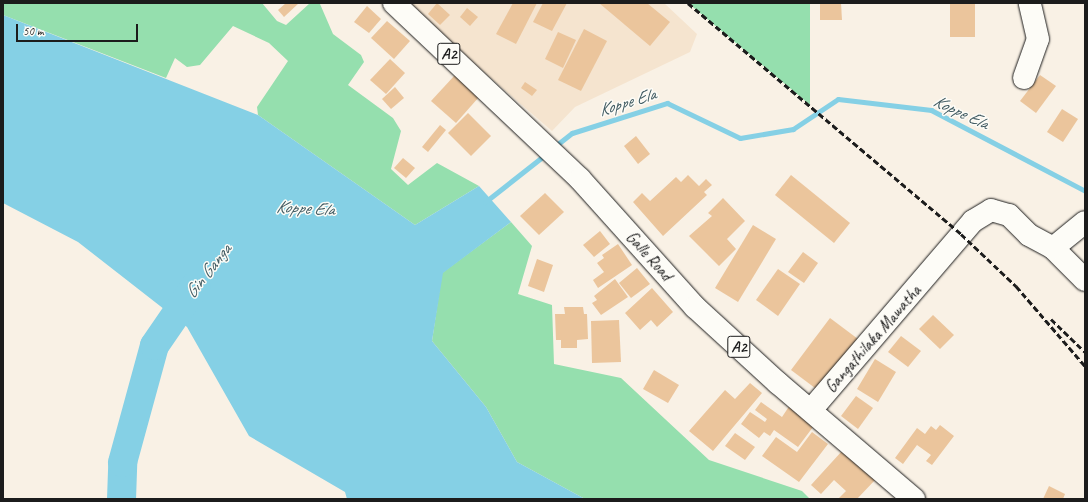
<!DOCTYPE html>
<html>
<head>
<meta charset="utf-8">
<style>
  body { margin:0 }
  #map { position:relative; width:1088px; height:502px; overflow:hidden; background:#f9f1e5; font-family:Caveat,sans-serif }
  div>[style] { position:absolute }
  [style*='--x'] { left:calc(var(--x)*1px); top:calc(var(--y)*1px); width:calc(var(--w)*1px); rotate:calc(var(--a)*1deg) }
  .built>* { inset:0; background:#f5e4cf }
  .green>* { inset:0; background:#95dfae }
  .water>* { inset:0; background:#85d0e5 }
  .stream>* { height:5px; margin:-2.5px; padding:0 2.5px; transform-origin:2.5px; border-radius:2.5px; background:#85d0e5 }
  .river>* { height:29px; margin:-14.5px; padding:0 14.5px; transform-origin:14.5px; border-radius:14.5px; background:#85d0e5 }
  .building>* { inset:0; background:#ebc59c }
  .roads { filter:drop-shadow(0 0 1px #1c1c1c) drop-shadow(0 0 1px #1c1c1c) }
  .minor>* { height:22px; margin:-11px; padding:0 11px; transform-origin:11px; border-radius:11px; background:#fdfcf7 }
  .highway>* { height:22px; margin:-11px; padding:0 11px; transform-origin:11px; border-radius:11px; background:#fdfcf7 }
  .rail>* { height:3px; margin-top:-1.5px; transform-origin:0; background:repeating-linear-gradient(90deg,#1c1c1c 0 6px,transparent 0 9px) }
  span { translate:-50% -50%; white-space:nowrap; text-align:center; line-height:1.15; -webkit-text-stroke:3px #fdfcf7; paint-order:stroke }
  .shield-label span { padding:1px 3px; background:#fdfcf7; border:1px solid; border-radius:3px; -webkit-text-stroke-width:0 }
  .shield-label { font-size:16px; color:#1c1c1c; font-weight:700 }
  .street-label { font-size:17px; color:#1c1c1c }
  .water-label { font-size:18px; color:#415b62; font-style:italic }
  .frame { position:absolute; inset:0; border:4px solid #1c1c1c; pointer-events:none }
  .scale { position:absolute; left:16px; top:24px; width:122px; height:18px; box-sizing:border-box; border:2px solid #1c1c1c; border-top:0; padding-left:5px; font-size:12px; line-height:14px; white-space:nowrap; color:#1c1c1c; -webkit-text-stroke:3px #fdfcf7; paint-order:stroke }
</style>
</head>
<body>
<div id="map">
  <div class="built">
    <i style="clip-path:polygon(409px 3px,664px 3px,697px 34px,690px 52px,575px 107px,552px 131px,444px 38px)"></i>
  </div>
  <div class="green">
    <i style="clip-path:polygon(3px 3px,262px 3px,277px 21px,286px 25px,310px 3px,320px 4px,333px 34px,361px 55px,364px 62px,348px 85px,393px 118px,401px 131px,391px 169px,408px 185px,437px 163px,479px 186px,415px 225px,258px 115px,257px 107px,288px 61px,269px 43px,233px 26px,200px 65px,187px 67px,175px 58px,166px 78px,3px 15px)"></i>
    <i style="clip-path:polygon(688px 3px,810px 3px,810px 105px)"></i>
    <i style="clip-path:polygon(511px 222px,532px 246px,518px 294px,552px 305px,554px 364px,621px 378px,709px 460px,802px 491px,810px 499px,585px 499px,517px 462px,486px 407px,432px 341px,442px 273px)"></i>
  </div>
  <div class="water">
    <i style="clip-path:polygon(3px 15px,258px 115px,415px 225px,479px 186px,511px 222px,443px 273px,432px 341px,486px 407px,517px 462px,585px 499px,347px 499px,345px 492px,249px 436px,187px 327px,78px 242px,3px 203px)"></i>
  </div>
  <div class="stream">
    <i style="--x:554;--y:147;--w:23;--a:-38"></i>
    <i style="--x:572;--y:133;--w:100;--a:-17.5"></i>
    <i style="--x:667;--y:103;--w:81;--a:25.6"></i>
    <i style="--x:740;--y:138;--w:54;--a:-9.6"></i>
    <i style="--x:793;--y:129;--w:54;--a:-33.7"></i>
    <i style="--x:838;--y:99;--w:94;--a:6.7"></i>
    <i style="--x:931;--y:110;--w:174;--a:27.7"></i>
    <i style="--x:485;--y:202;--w:78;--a:-38.2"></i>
  </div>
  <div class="river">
    <i style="--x:121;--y:499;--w:37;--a:-88"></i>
    <i style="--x:122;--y:462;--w:121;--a:-74.7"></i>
    <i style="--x:154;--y:345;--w:74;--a:-55.5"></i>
  </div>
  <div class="building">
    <i style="clip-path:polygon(286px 3px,299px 3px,284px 17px,278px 10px)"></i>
    <i style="clip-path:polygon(437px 3px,450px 15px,440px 25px,428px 14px)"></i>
    <i style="clip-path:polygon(513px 3px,537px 3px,516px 44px,496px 34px)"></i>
    <i style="clip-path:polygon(543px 3px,567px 3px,552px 31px,533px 22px)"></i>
    <i style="clip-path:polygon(599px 3px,647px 3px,670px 22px,650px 46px)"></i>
    <i style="clip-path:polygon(820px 3px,841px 3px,842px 20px,820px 20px)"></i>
    <i style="clip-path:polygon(950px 3px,975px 3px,975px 37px,950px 37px)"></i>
    <i style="clip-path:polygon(367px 6px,381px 19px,369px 33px,354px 22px)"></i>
    <i style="clip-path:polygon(467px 8px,478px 17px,470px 26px,460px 17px)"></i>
    <i style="clip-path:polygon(387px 21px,410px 41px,394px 59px,371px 38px)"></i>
    <i style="clip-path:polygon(584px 29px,607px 41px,581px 91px,558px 80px)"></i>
    <i style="clip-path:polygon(558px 32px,576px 40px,563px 68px,545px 59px)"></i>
    <i style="clip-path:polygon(390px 59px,405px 73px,386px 94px,370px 80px)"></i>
    <i style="clip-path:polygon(455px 75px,479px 97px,456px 123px,431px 101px)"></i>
    <i style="clip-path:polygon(1040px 75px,1056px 86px,1036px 113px,1020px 101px)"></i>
    <i style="clip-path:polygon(525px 82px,537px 90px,532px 96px,521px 88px)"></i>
    <i style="clip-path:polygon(395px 87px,404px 98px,391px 109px,382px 99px)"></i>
    <i style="clip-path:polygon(1062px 109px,1078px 119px,1063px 142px,1047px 132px)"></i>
    <i style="clip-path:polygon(468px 113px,491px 136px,471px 156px,448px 133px)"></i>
    <i style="clip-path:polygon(440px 125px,446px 130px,428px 152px,422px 147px)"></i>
    <i style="clip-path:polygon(636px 136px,650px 154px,638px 164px,624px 146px)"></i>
    <i style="clip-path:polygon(403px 158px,415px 168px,406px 178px,394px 168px)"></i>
    <i style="clip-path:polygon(688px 175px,699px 186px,706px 179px,712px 185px,704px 192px,707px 195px,663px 236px,633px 202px,642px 193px,650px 201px,676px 177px,681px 182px)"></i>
    <i style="clip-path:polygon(791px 175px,850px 223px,834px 243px,775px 195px)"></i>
    <i style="clip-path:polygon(545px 193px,564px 212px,539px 235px,520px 216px)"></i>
    <i style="clip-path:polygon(723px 198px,745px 221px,727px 239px,736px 249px,719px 266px,689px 236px,712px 216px,708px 213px)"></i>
    <i style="clip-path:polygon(753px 225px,776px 239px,738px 302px,715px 288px)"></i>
    <i style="clip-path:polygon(600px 231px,610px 244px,594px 257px,583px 245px)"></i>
    <i style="clip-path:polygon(618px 244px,632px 265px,598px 288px,593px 280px,604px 272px,597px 263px,604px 258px,602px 255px)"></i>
    <i style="clip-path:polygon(803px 252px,818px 263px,804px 283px,788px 272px)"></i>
    <i style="clip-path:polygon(537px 259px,553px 265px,544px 292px,528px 286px)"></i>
    <i style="clip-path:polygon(637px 268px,650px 284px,631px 298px,619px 283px)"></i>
    <i style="clip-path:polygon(778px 269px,800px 284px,778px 316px,756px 300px)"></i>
    <i style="clip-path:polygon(615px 279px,628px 297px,601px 315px,592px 303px,597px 300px,594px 296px)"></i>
    <i style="clip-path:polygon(652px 288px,673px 312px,657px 327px,651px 320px,640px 330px,625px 313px)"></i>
    <i style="clip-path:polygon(564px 307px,583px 307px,584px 314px,587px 314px,588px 339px,577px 340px,577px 348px,561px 348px,561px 340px,556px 340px,555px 314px,565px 314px)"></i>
    <i style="clip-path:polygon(933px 315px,954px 335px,940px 349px,919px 329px)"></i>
    <i style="clip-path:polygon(830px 318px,858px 339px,819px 391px,791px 370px)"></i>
    <i style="clip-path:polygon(619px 320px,621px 362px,592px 363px,591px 321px)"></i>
    <i style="clip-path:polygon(901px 336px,921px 351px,908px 367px,888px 352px)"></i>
    <i style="clip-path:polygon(875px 359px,896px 372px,878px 402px,857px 389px)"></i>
    <i style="clip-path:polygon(654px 370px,679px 385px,668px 403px,643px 389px)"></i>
    <i style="clip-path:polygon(750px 383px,762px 393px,713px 451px,689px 431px,725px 390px,735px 399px)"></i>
    <i style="clip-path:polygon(856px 396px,873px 408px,858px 429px,841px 416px)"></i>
    <i style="clip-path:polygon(761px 402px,782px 417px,790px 405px,816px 423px,798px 447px,774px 430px,770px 436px,764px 432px,759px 438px,741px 424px,750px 412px,765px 422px,767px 419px,755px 410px)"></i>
    <i style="clip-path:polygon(940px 425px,954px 436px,932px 465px,926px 461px,931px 455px,917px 445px,903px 464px,895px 458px,917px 428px,925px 434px,931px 426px,936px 430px)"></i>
    <i style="clip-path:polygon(812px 432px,828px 444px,799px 482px,762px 456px,776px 437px,797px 452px)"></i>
    <i style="clip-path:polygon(735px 433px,755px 447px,745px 460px,725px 446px)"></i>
    <i style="clip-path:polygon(842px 451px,875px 480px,857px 499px,838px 499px,846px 491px,834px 480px,821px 494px,811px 485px)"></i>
    <i style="clip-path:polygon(1049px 486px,1065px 494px,1063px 499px,1043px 499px)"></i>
  </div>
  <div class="roads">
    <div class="minor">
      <i style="--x:1024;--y:78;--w:41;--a:-70.3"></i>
      <i style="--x:1038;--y:39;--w:37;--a:-103"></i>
      <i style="--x:1053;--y:248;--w:45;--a:45"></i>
      <i style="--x:811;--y:410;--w:249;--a:-49.4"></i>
      <i style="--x:973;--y:221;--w:21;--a:-31"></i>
      <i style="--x:991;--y:210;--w:19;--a:16"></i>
      <i style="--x:1009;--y:215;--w:28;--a:45"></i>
      <i style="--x:1029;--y:235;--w:27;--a:28"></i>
      <i style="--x:1053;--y:248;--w:41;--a:-39.1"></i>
    </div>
    <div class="highway">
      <i style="--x:394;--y:3;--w:256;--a:43.4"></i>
      <i style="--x:580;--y:179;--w:172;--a:48.1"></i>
      <i style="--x:695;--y:307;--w:113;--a:42.5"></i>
      <i style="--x:778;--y:383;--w:179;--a:40.5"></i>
    </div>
  </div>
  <div class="rail">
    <i style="--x:688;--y:3;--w:358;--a:40.2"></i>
    <i style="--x:961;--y:234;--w:76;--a:43.4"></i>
    <i style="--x:1016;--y:286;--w:106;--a:49.2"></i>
    <i style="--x:1051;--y:319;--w:47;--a:44.1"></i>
  </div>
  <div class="shield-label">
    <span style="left:449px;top:54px">A2</span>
    <span style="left:739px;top:347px">A2</span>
  </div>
  <div class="street-label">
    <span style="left:649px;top:256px;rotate:48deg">Galle Road</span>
    <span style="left:873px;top:339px;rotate:-49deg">Gangathilaka Mawatha</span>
  </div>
  <div class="water-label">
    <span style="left:627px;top:102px;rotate:-17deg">Koppe Ela</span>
    <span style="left:961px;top:112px;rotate:25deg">Koppe Ela</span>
    <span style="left:305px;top:208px;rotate:3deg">Koppe Ela</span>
    <span style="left:208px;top:271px;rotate:-52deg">Gin Ganga</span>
  </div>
  <div class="frame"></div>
  <div class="scale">50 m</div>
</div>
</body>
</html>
